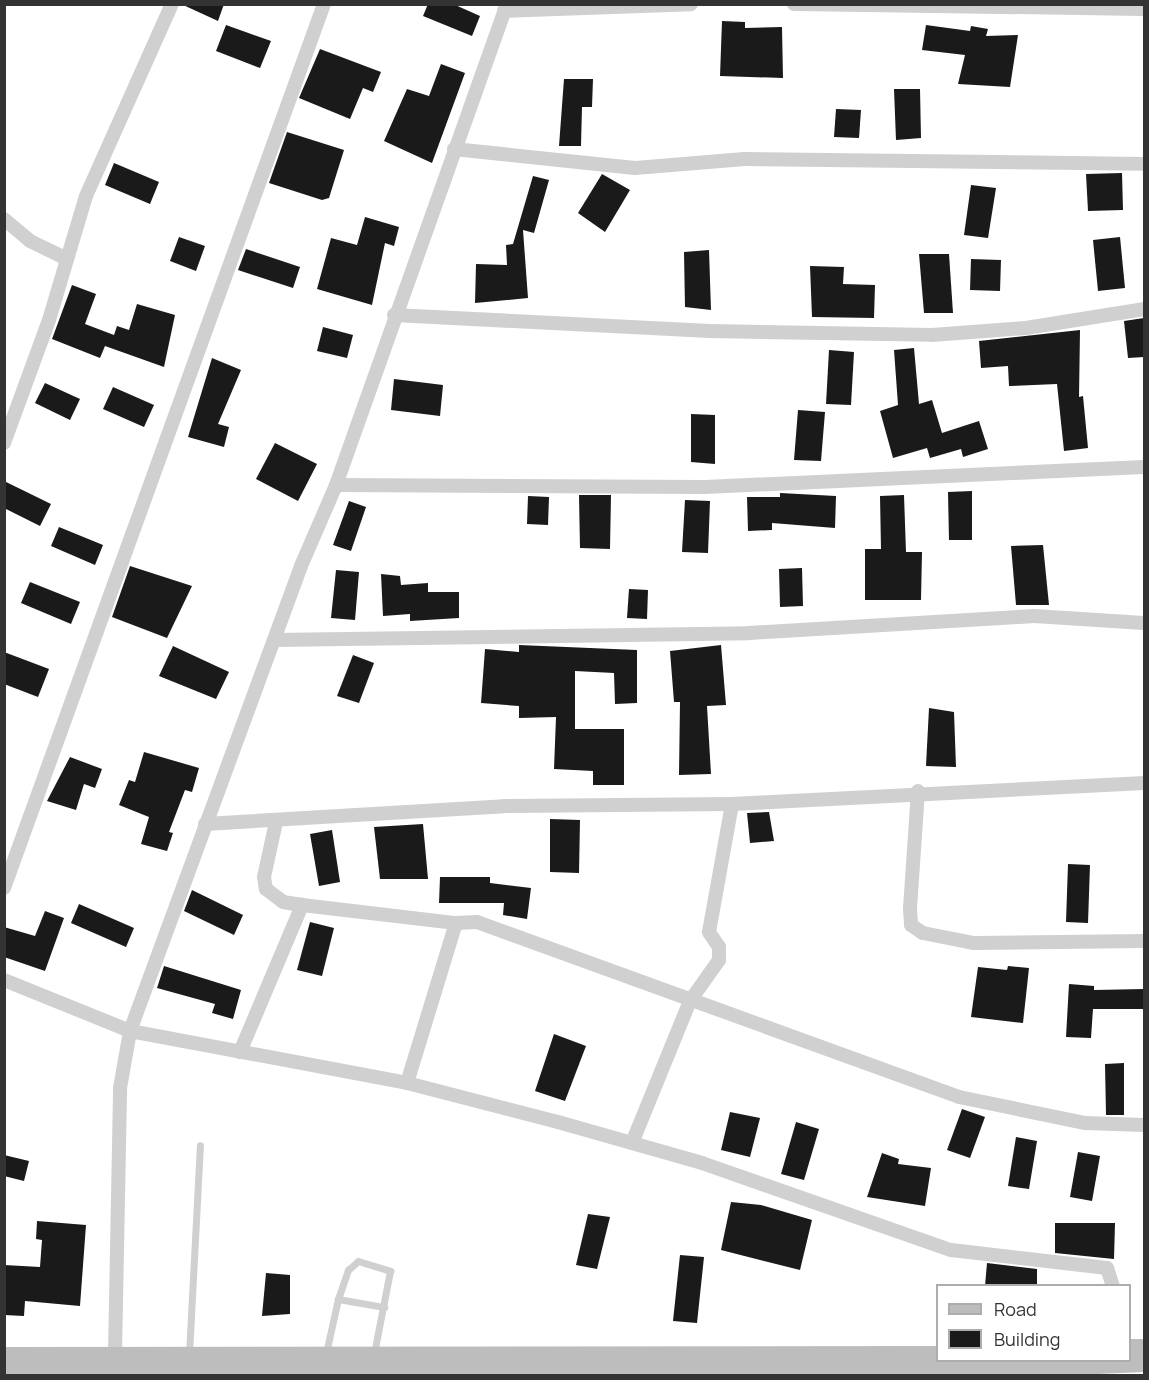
<!DOCTYPE html>
<html>
<head>
<meta charset="utf-8">
<style>
  body { margin:0 }
  #map { position:relative; width:1149px; height:1380px; overflow:hidden; background:#fff; font-family:Manrope,sans-serif }
  div>[style] { position:absolute }
  [style*='--x'] { left:calc(var(--x)*1px); top:calc(var(--y)*1px); width:calc(var(--w)*1px); rotate:calc(var(--a)*1deg) }
  .building>* { inset:0; background:#1a1a1a }
  .lane>* { height:7px; margin:-3.5px; padding:0 3.5px; transform-origin:3.5px; border-radius:3.5px; background:#d0d0d0 }
  .street>* { height:14px; margin:-7px; padding:0 7px; transform-origin:7px; border-radius:7px; background:#d0d0d0 }
  .secondary>* { height:18px; margin:-9px; padding:0 9px; transform-origin:9px; border-radius:9px; background:#bdbdbd }
  span { translate:-50% -50%; white-space:nowrap; text-align:center; line-height:1.15; -webkit-text-stroke:6px #fff; paint-order:stroke }
  .frame { position:absolute; inset:0; border:6px solid #333; pointer-events:none }
  .legend { position:absolute; left:936px; top:1284px; width:195px; height:78px; box-sizing:border-box; background:#fff; border:2px solid #adadad; margin:0; padding:8px 10px; list-style:none; font-size:18px; color:#333 }
  .legend li { display:flex; align-items:center; gap:12px; height:30px }
  .legend b { width:30px; border:2px solid #adadad }
</style>
</head>
<body>
<div id="map">
  <div class="building">
    <i style="clip-path:polygon(181px 4px,224px 4px,218px 21px)"></i>
    <i style="clip-path:polygon(428px 4px,453px 4px,480px 16px,472px 36px,423px 16px)"></i>
    <i style="clip-path:polygon(722px 21px,745px 22px,745px 28px,782px 27px,783px 78px,720px 76px)"></i>
    <i style="clip-path:polygon(226px 25px,271px 41px,260px 68px,216px 51px)"></i>
    <i style="clip-path:polygon(926px 25px,970px 31px,971px 26px,988px 29px,986px 36px,1018px 35px,1010px 87px,958px 84px,965px 55px,922px 50px)"></i>
    <i style="clip-path:polygon(320px 49px,381px 72px,373px 92px,363px 88px,350px 119px,299px 98px)"></i>
    <i style="clip-path:polygon(441px 64px,465px 73px,432px 163px,384px 141px,407px 89px,429px 96px)"></i>
    <i style="clip-path:polygon(564px 79px,593px 79px,592px 107px,582px 107px,581px 146px,559px 146px)"></i>
    <i style="clip-path:polygon(894px 89px,920px 89px,921px 138px,896px 140px)"></i>
    <i style="clip-path:polygon(836px 109px,861px 110px,859px 138px,834px 137px)"></i>
    <i style="clip-path:polygon(287px 132px,344px 150px,329px 198px,322px 200px,269px 183px)"></i>
    <i style="clip-path:polygon(114px 163px,159px 182px,150px 204px,105px 185px)"></i>
    <i style="clip-path:polygon(1122px 173px,1123px 210px,1088px 211px,1086px 174px)"></i>
    <i style="clip-path:polygon(602px 174px,630px 190px,605px 232px,578px 213px)"></i>
    <i style="clip-path:polygon(533px 176px,549px 180px,534px 233px,523px 230px,528px 298px,475px 303px,476px 264px,507px 265px,506px 245px,513px 244px)"></i>
    <i style="clip-path:polygon(971px 185px,996px 188px,988px 238px,964px 235px)"></i>
    <i style="clip-path:polygon(365px 217px,399px 227px,394px 246px,385px 243px,372px 305px,317px 289px,331px 238px,357px 245px)"></i>
    <i style="clip-path:polygon(179px 237px,205px 246px,196px 271px,170px 261px)"></i>
    <i style="clip-path:polygon(1120px 237px,1125px 288px,1098px 291px,1093px 240px)"></i>
    <i style="clip-path:polygon(246px 249px,300px 267px,293px 288px,238px 270px)"></i>
    <i style="clip-path:polygon(709px 250px,711px 310px,685px 307px,684px 252px)"></i>
    <i style="clip-path:polygon(919px 254px,949px 254px,953px 313px,924px 313px)"></i>
    <i style="clip-path:polygon(971px 259px,1001px 260px,1000px 291px,970px 290px)"></i>
    <i style="clip-path:polygon(810px 266px,844px 267px,843px 284px,875px 285px,874px 318px,812px 317px)"></i>
    <i style="clip-path:polygon(72px 285px,96px 294px,85px 324px,114px 335px,117px 326px,129px 330px,137px 304px,175px 315px,164px 367px,105px 346px,100px 358px,52px 339px)"></i>
    <i style="clip-path:polygon(1144px 318px,1144px 357px,1128px 358px,1124px 321px)"></i>
    <i style="clip-path:polygon(323px 327px,353px 335px,347px 358px,317px 351px)"></i>
    <i style="clip-path:polygon(1080px 330px,1079px 397px,1083px 396px,1088px 448px,1064px 451px,1057px 384px,1009px 386px,1008px 366px,981px 368px,979px 341px)"></i>
    <i style="clip-path:polygon(914px 348px,919px 404px,932px 400px,942px 433px,979px 421px,988px 449px,963px 457px,961px 449px,930px 458px,927px 448px,893px 458px,880px 411px,898px 405px,894px 350px)"></i>
    <i style="clip-path:polygon(829px 350px,854px 352px,851px 405px,826px 404px)"></i>
    <i style="clip-path:polygon(212px 358px,241px 370px,218px 424px,229px 427px,224px 447px,188px 437px)"></i>
    <i style="clip-path:polygon(394px 379px,443px 385px,440px 416px,391px 410px)"></i>
    <i style="clip-path:polygon(45px 383px,80px 399px,70px 420px,35px 403px)"></i>
    <i style="clip-path:polygon(113px 387px,154px 405px,144px 427px,103px 409px)"></i>
    <i style="clip-path:polygon(798px 410px,825px 412px,821px 461px,794px 460px)"></i>
    <i style="clip-path:polygon(691px 414px,715px 415px,715px 464px,691px 462px)"></i>
    <i style="clip-path:polygon(275px 443px,317px 464px,298px 501px,256px 479px)"></i>
    <i style="clip-path:polygon(4px 481px,51px 504px,40px 526px,4px 508px)"></i>
    <i style="clip-path:polygon(972px 491px,972px 540px,949px 540px,948px 492px)"></i>
    <i style="clip-path:polygon(780px 493px,836px 496px,835px 528px,772px 523px,772px 530px,748px 531px,747px 497px,780px 497px)"></i>
    <i style="clip-path:polygon(579px 495px,611px 495px,610px 549px,580px 548px)"></i>
    <i style="clip-path:polygon(904px 495px,906px 552px,922px 552px,921px 600px,865px 600px,865px 549px,881px 549px,880px 496px)"></i>
    <i style="clip-path:polygon(528px 496px,549px 497px,548px 525px,527px 524px)"></i>
    <i style="clip-path:polygon(685px 500px,710px 501px,708px 553px,682px 552px)"></i>
    <i style="clip-path:polygon(349px 501px,366px 507px,351px 551px,333px 545px)"></i>
    <i style="clip-path:polygon(59px 527px,103px 545px,95px 565px,51px 546px)"></i>
    <i style="clip-path:polygon(1043px 545px,1049px 605px,1016px 605px,1011px 546px)"></i>
    <i style="clip-path:polygon(130px 566px,192px 586px,167px 638px,112px 617px)"></i>
    <i style="clip-path:polygon(802px 568px,803px 606px,780px 607px,779px 569px)"></i>
    <i style="clip-path:polygon(336px 570px,359px 572px,355px 620px,331px 618px)"></i>
    <i style="clip-path:polygon(381px 574px,400px 576px,401px 585px,428px 583px,428px 592px,459px 592px,459px 618px,410px 621px,410px 614px,383px 616px)"></i>
    <i style="clip-path:polygon(30px 582px,80px 602px,71px 624px,21px 603px)"></i>
    <i style="clip-path:polygon(629px 589px,648px 590px,647px 619px,627px 618px)"></i>
    <i style="clip-path:polygon(519px 645px,637px 650px,637px 703px,615px 704px,614px 673px,575px 671px,575px 729px,624px 729px,624px 785px,593px 785px,593px 771px,554px 769px,556px 717px,519px 718px,519px 706px,481px 703px,485px 649px,519px 652px)"></i>
    <i style="clip-path:polygon(721px 645px,726px 705px,707px 706px,711px 774px,679px 775px,680px 702px,674px 702px,670px 651px)"></i>
    <i style="clip-path:polygon(173px 646px,229px 672px,216px 699px,159px 676px)"></i>
    <i style="clip-path:polygon(4px 652px,49px 669px,38px 697px,4px 684px)"></i>
    <i style="clip-path:polygon(353px 655px,374px 663px,359px 703px,337px 696px)"></i>
    <i style="clip-path:polygon(929px 708px,954px 712px,956px 767px,926px 766px)"></i>
    <i style="clip-path:polygon(144px 752px,199px 768px,192px 792px,185px 790px,169px 832px,173px 833px,167px 851px,141px 844px,149px 817px,119px 805px,129px 780px,135px 782px)"></i>
    <i style="clip-path:polygon(70px 757px,102px 769px,95px 788px,84px 784px,76px 810px,47px 801px)"></i>
    <i style="clip-path:polygon(769px 812px,774px 841px,750px 843px,747px 813px)"></i>
    <i style="clip-path:polygon(550px 819px,580px 820px,579px 873px,550px 872px)"></i>
    <i style="clip-path:polygon(423px 824px,428px 879px,380px 879px,374px 827px)"></i>
    <i style="clip-path:polygon(332px 830px,340px 882px,319px 886px,310px 834px)"></i>
    <i style="clip-path:polygon(1068px 864px,1090px 865px,1088px 923px,1066px 922px)"></i>
    <i style="clip-path:polygon(440px 877px,490px 877px,490px 883px,531px 888px,527px 919px,503px 915px,504px 903px,439px 903px)"></i>
    <i style="clip-path:polygon(192px 890px,243px 915px,234px 935px,184px 911px)"></i>
    <i style="clip-path:polygon(79px 904px,134px 928px,126px 947px,71px 923px)"></i>
    <i style="clip-path:polygon(45px 911px,64px 918px,45px 971px,4px 957px,4px 927px,35px 936px)"></i>
    <i style="clip-path:polygon(310px 922px,334px 928px,322px 976px,297px 970px)"></i>
    <i style="clip-path:polygon(164px 966px,241px 990px,233px 1019px,212px 1013px,215px 1004px,157px 988px)"></i>
    <i style="clip-path:polygon(1008px 966px,1029px 968px,1023px 1023px,971px 1017px,978px 967px,1007px 970px)"></i>
    <i style="clip-path:polygon(1069px 984px,1094px 986px,1094px 990px,1144px 989px,1144px 1009px,1093px 1009px,1091px 1038px,1066px 1037px)"></i>
    <i style="clip-path:polygon(554px 1034px,586px 1046px,565px 1101px,535px 1091px)"></i>
    <i style="clip-path:polygon(1124px 1063px,1124px 1115px,1106px 1115px,1105px 1064px)"></i>
    <i style="clip-path:polygon(962px 1109px,985px 1117px,970px 1158px,947px 1150px)"></i>
    <i style="clip-path:polygon(730px 1112px,760px 1118px,750px 1157px,721px 1150px)"></i>
    <i style="clip-path:polygon(796px 1122px,819px 1129px,804px 1180px,781px 1174px)"></i>
    <i style="clip-path:polygon(1016px 1137px,1037px 1141px,1029px 1189px,1008px 1186px)"></i>
    <i style="clip-path:polygon(1078px 1152px,1100px 1156px,1092px 1201px,1070px 1197px)"></i>
    <i style="clip-path:polygon(882px 1153px,899px 1159px,898px 1164px,931px 1168px,925px 1206px,867px 1197px)"></i>
    <i style="clip-path:polygon(4px 1155px,29px 1161px,24px 1181px,4px 1176px)"></i>
    <i style="clip-path:polygon(731px 1202px,761px 1205px,812px 1220px,800px 1270px,721px 1250px)"></i>
    <i style="clip-path:polygon(588px 1214px,610px 1217px,597px 1269px,576px 1265px)"></i>
    <i style="clip-path:polygon(37px 1221px,86px 1225px,80px 1306px,25px 1301px,24px 1316px,4px 1315px,4px 1265px,40px 1267px,42px 1240px,36px 1239px)"></i>
    <i style="clip-path:polygon(1055px 1223px,1115px 1223px,1114px 1259px,1055px 1253px)"></i>
    <i style="clip-path:polygon(680px 1255px,704px 1257px,697px 1323px,673px 1321px)"></i>
    <i style="clip-path:polygon(987px 1263px,1037px 1269px,1037px 1286px,985px 1286px)"></i>
    <i style="clip-path:polygon(266px 1273px,290px 1275px,290px 1314px,262px 1316px)"></i>
  </div>
  <div class="lane">
    <i style="--x:338;--y:1299;--w:47;--a:9.9"></i>
    <i style="--x:326;--y:1353;--w:55;--a:-77.5"></i>
    <i style="--x:338;--y:1299;--w:31;--a:-71"></i>
    <i style="--x:348;--y:1270;--w:13;--a:-42"></i>
    <i style="--x:358;--y:1261;--w:34;--a:17"></i>
    <i style="--x:390;--y:1271;--w:84;--a:101"></i>
    <i style="--x:189;--y:1354;--w:209;--a:-87"></i>
  </div>
  <div class="street">
    <i style="--x:794;--y:4;--w:350;--a:0.8"></i>
    <i style="--x:504;--y:11;--w:187;--a:-2.1"></i>
    <i style="--x:454;--y:149;--w:182;--a:6"></i>
    <i style="--x:635;--y:168;--w:110;--a:-4.7"></i>
    <i style="--x:745;--y:159;--w:399;--a:0.7"></i>
    <i style="--x:4;--y:219;--w:34;--a:40"></i>
    <i style="--x:30;--y:241;--w:41;--a:25.9"></i>
    <i style="--x:394;--y:315;--w:316;--a:2.9"></i>
    <i style="--x:710;--y:331;--w:222;--a:1"></i>
    <i style="--x:932;--y:335;--w:94;--a:-4.3"></i>
    <i style="--x:1026;--y:328;--w:120;--a:-9.1"></i>
    <i style="--x:4;--y:443;--w:131;--a:-69.9"></i>
    <i style="--x:49;--y:320;--w:129;--a:-73.4"></i>
    <i style="--x:86;--y:196;--w:210;--a:-65.9"></i>
    <i style="--x:336;--y:485;--w:369;--a:0.3"></i>
    <i style="--x:705;--y:487;--w:439;--a:-2.6"></i>
    <i style="--x:274;--y:640;--w:475;--a:-0.8"></i>
    <i style="--x:749;--y:633;--w:286;--a:-3.4"></i>
    <i style="--x:1034;--y:616;--w:110;--a:3.6"></i>
    <i style="--x:918;--y:791;--w:118;--a:93.9"></i>
    <i style="--x:910;--y:909;--w:16;--a:86"></i>
    <i style="--x:911;--y:925;--w:14;--a:34"></i>
    <i style="--x:923;--y:933;--w:52;--a:11.1"></i>
    <i style="--x:974;--y:943;--w:170;--a:-0.7"></i>
    <i style="--x:276;--y:822;--w:56;--a:102.3"></i>
    <i style="--x:264;--y:877;--w:12;--a:81"></i>
    <i style="--x:266;--y:889;--w:21;--a:37"></i>
    <i style="--x:283;--y:902;--w:19;--a:9"></i>
    <i style="--x:205;--y:824;--w:300;--a:-3.4"></i>
    <i style="--x:504;--y:806;--w:228;--a:-0.5"></i>
    <i style="--x:732;--y:804;--w:413;--a:-2.9"></i>
    <i style="--x:4;--y:888;--w:940;--a:-70.1"></i>
    <i style="--x:4;--y:980;--w:136;--a:22"></i>
    <i style="--x:130;--y:1031;--w:282;--a:10.6"></i>
    <i style="--x:407;--y:1083;--w:156;--a:14.5"></i>
    <i style="--x:558;--y:1122;--w:150;--a:15.9"></i>
    <i style="--x:702;--y:1163;--w:264;--a:19.3"></i>
    <i style="--x:951;--y:1250;--w:157;--a:6.6"></i>
    <i style="--x:1107;--y:1268;--w:19;--a:72"></i>
    <i style="--x:240;--y:1052;--w:160;--a:-67.1"></i>
    <i style="--x:302;--y:905;--w:155;--a:6.7"></i>
    <i style="--x:407;--y:1083;--w:167;--a:-73"></i>
    <i style="--x:456;--y:923;--w:21;--a:-3"></i>
    <i style="--x:477;--y:922;--w:513;--a:19.95"></i>
    <i style="--x:959;--y:1097;--w:129;--a:11.7"></i>
    <i style="--x:1085;--y:1123;--w:59;--a:1.9"></i>
    <i style="--x:632;--y:1143;--w:153;--a:-67.8"></i>
    <i style="--x:690;--y:1001;--w:50;--a:-54.7"></i>
    <i style="--x:719;--y:960;--w:13;--a:-90"></i>
    <i style="--x:719;--y:947;--w:18;--a:-124"></i>
    <i style="--x:709;--y:932;--w:130;--a:-79.8"></i>
    <i style="--x:115;--y:1354;--w:266;--a:-88.9"></i>
    <i style="--x:120;--y:1088;--w:58;--a:-80"></i>
    <i style="--x:130;--y:1031;--w:495;--a:-69.8"></i>
    <i style="--x:301;--y:566;--w:88;--a:-66.6"></i>
    <i style="--x:336;--y:485;--w:510;--a:-70.43"></i>
  </div>
  <div class="secondary">
    <i style="--x:1130;--y:1348;--w:14;--a:0"></i>
    <i style="--x:4;--y:1356;--w:934;--a:-0.06"></i>
    <i style="--x:4;--y:1372;--w:978;--a:-0.12"></i>
    <i style="--x:982;--y:1370;--w:162;--a:-2.5"></i>
  </div>
  <div class="frame"></div>
  <ul class="legend">
  <li><b style="height:8px;background:#bdbdbd"></b>Road</li>
  <li><b style="height:16px;background:#1a1a1a"></b>Building</li>
  </ul>
</div>
</body>
</html>
